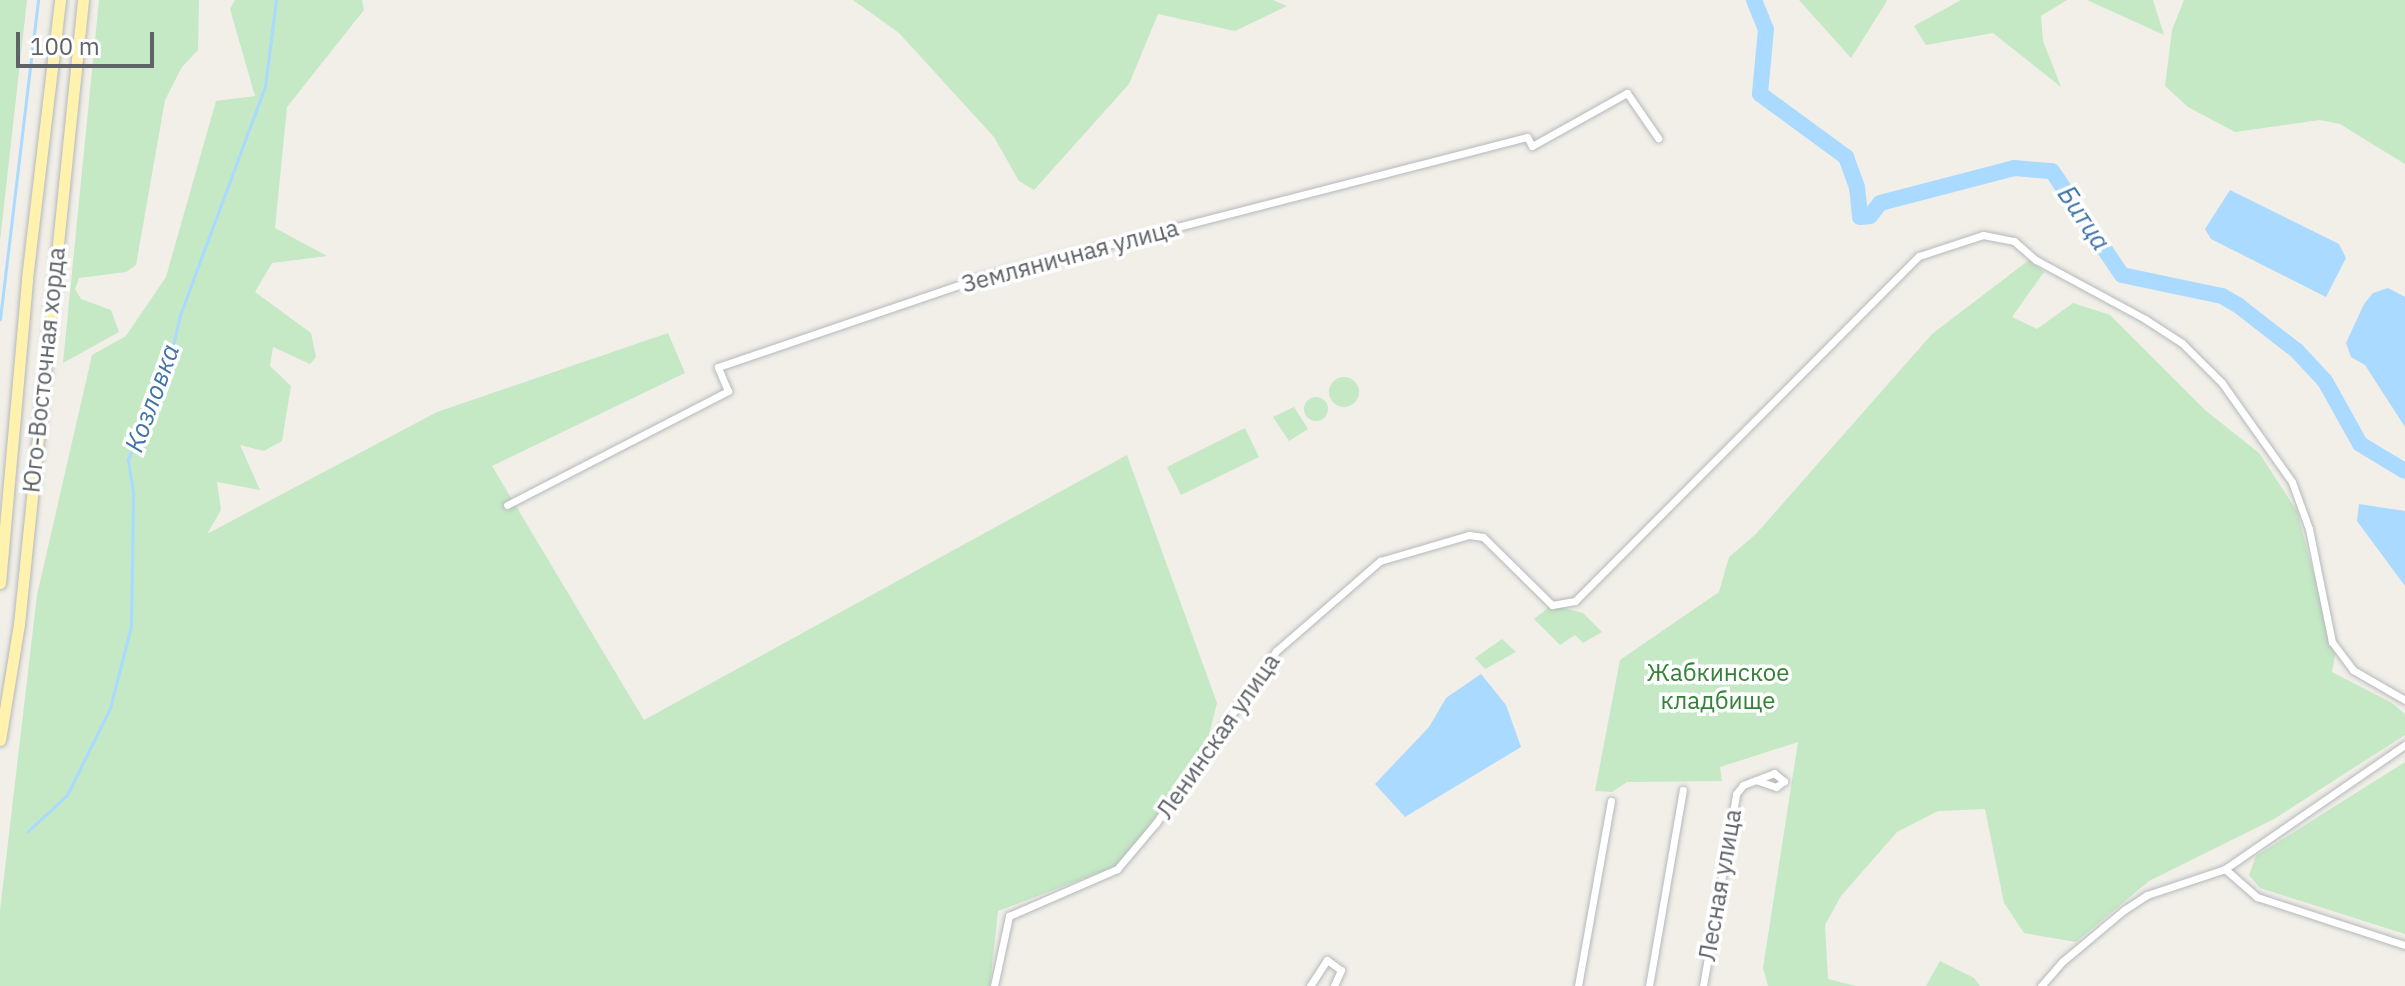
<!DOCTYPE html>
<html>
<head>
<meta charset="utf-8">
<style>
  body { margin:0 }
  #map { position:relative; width:2405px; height:986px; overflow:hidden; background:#f1efe8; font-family:"IBM Plex Sans",sans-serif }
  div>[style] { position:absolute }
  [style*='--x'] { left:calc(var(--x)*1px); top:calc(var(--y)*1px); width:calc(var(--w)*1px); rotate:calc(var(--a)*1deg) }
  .green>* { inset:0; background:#c5e8c5 }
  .round { border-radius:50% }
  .water>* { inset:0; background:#aadaff }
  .stream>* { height:3px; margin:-1.5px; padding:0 1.5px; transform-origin:1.5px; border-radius:1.5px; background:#aadaff }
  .river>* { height:16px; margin:-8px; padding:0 8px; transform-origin:8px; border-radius:8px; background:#aadaff }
  .roads { filter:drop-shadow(0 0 2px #b5b8bc) drop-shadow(0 0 2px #b5b8bc) }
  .street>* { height:7px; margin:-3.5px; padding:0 3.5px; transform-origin:3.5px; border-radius:3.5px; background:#fff }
  .primary>* { height:11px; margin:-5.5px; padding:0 5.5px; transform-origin:5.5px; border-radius:5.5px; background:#fff2af }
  span { translate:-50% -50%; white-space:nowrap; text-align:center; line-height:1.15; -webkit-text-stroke:7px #fff; paint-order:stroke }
  .street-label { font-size:24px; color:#5f6368 }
  .park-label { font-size:24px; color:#348238 }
  .water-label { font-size:26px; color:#4174aa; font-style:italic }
  .scale { position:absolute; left:16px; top:32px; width:138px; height:36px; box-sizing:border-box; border:4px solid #5f6368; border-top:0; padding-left:10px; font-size:24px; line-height:28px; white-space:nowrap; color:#5f6368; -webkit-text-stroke:6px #fff; paint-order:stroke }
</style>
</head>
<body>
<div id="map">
  <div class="green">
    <i style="clip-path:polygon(0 0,27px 0,0 241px)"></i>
    <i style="clip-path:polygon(99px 0,199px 0,198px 50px,182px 67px,165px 100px,136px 265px,126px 272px,79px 278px,75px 289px,81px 299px,111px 310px,119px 332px,63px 363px)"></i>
    <i style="clip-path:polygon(235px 0,362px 0,364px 10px,287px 107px,275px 228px,327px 256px,272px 263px,255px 292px,311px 333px,316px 357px,310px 364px,273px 347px,270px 366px,291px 386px,282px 441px,264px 451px,240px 445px,260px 490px,217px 482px,221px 510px,207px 534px,437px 412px,668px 333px,685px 373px,492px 466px,644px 720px,1127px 455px,1217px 703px,1205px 751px,1119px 865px,998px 911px,990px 986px,0 986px,0 911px,37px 595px,92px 355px,126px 336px,166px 277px,216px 101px,255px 96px,230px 9px)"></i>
    <i style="clip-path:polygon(853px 0,1273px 0,1287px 6px,1235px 31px,1158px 14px,1129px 84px,1034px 190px,1019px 181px,994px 137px,899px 33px)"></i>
    <i style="clip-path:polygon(1799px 0,1886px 0,1887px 1px,1851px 58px)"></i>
    <i style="clip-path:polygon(1961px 0,2067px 0,2041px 16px,2043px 41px,2061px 87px,1993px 33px,1926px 45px,1914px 26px)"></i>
    <i style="clip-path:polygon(2087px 0,2153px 0,2164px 35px)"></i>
    <i style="clip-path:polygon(2184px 0,2405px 0,2405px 164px,2340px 124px,2320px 120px,2235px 132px,2188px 107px,2165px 86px,2172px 30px)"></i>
    <i style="clip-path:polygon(2029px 260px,2044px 272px,2012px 317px,2037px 329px,2073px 303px,2110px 315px,2205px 410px,2259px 453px,2297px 511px,2335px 655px,2332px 672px,2392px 703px,2405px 714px,2405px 735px,2274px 819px,2149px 881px,2076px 942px,2024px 933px,2004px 903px,1985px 809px,1938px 811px,1897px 832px,1841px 896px,1825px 925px,1828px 979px,1856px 986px,1768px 986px,1763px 968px,1798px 742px,1720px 767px,1722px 781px,1627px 782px,1612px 792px,1595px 791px,1620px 660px,1719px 592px,1729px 557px,1756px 534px,1932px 334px)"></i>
    <i class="round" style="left:1329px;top:377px;width:30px;height:30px"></i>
    <i class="round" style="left:1304px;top:397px;width:24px;height:24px"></i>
    <i style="clip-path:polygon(1294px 407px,1308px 429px,1289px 441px,1273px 417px)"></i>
    <i style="clip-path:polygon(1245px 428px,1259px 457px,1181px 495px,1167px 467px)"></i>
    <i style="clip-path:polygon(1552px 605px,1583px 613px,1602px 632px,1583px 643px,1575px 635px,1560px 645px,1534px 619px)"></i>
    <i style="clip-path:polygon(1502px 639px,1516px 652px,1485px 669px,1475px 658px)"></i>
    <i style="clip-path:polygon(2405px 762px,2405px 934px,2260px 888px,2249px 875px,2256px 856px)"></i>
    <i style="clip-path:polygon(1940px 961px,1974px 978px,1980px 986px,1926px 986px)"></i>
  </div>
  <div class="water">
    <i style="clip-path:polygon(2230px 190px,2339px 244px,2346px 258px,2326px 297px,2211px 239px,2205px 229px)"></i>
    <i style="clip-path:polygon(2388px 288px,2405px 297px,2405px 427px,2365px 365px,2351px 357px,2346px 343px,2364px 304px,2373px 293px)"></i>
    <i style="clip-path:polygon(2359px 504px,2405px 511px,2405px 586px,2357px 521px)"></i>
    <i style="clip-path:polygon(1481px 674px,1506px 705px,1521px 747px,1405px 817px,1375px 784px,1429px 727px,1446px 698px)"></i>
  </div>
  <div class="stream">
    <i style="--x:0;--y:319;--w:321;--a:-83.2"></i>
    <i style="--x:28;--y:831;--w:53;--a:-42.7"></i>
    <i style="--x:67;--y:795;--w:97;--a:-63.7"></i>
    <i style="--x:110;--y:708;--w:85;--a:-75.6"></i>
    <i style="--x:131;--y:626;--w:134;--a:-89.1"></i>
    <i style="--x:133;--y:492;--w:33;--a:-99"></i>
    <i style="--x:128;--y:459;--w:96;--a:-66.1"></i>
    <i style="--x:167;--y:371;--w:57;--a:-76.9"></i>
    <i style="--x:180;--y:315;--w:244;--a:-69.6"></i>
    <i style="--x:265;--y:86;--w:87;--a:-82.7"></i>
  </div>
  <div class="river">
    <i style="--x:1754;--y:0;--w:31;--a:68"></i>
    <i style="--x:1766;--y:29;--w:65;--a:95.3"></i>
    <i style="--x:1760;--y:94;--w:107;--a:36.2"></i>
    <i style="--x:1846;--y:157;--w:32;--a:70"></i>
    <i style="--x:1857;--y:187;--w:30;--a:84"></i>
    <i style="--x:1860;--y:217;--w:10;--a:-6"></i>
    <i style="--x:1870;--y:216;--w:16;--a:-52"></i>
    <i style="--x:1880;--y:203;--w:138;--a:-14.6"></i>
    <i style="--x:2014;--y:168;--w:38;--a:5"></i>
    <i style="--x:2052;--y:171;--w:125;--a:56.1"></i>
    <i style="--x:2122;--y:275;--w:102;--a:11.9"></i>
    <i style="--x:2222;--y:296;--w:20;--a:30"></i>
    <i style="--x:2239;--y:306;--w:73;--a:37.8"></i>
    <i style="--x:2297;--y:351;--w:41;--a:47"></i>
    <i style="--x:2325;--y:381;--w:72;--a:60.9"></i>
    <i style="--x:2360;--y:444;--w:52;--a:31"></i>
  </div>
  <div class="roads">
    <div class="street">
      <i style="--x:507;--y:505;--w:249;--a:-27.3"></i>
      <i style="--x:728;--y:391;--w:26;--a:-113"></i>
      <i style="--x:718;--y:367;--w:280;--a:-18.8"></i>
      <i style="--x:983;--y:277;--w:562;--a:-14.43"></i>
      <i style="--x:1527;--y:137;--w:10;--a:61"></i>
      <i style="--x:1532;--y:146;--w:109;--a:-29.2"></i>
      <i style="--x:1627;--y:93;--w:55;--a:55.4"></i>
      <i style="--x:2225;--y:869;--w:43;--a:41.2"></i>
      <i style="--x:2257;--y:897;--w:156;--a:18"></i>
      <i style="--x:994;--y:986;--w:72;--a:-77.9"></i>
      <i style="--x:1009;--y:916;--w:118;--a:-23.5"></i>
      <i style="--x:1117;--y:869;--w:60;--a:-49.7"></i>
      <i style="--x:1156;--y:823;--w:210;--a:-55.1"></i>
      <i style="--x:1276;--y:651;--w:138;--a:-40.9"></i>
      <i style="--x:1380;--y:561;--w:93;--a:-16.3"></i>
      <i style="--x:1469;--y:535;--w:14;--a:8"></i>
      <i style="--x:1483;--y:537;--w:97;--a:44.6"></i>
      <i style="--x:1552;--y:605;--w:23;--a:-10"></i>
      <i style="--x:1575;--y:601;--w:487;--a:-45.1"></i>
      <i style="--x:1919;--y:256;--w:67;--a:-18.2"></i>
      <i style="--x:1983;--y:235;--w:32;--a:11"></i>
      <i style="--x:2014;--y:241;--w:29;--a:41"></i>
      <i style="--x:2036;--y:260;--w:124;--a:28.4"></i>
      <i style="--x:2145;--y:319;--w:44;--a:33"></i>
      <i style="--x:2182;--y:343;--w:57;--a:45"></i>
      <i style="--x:2222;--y:383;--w:121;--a:54.7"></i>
      <i style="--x:2292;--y:482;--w:50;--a:70.1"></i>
      <i style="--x:2309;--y:529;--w:115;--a:78.5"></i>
      <i style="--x:2332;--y:642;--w:35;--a:53"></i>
      <i style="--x:2353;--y:670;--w:60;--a:30"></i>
      <i style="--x:1310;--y:986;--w:31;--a:-57"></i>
      <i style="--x:1327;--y:960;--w:17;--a:36"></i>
      <i style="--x:1341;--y:970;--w:17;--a:114"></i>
      <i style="--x:1578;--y:986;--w:188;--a:-79.9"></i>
      <i style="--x:1649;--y:986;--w:199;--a:-80.2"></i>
      <i style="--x:1703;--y:986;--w:195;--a:-80.2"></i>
      <i style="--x:1736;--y:794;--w:11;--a:-52"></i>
      <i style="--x:1743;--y:785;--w:33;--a:-21"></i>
      <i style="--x:1774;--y:773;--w:13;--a:39"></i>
      <i style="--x:1784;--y:781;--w:10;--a:143"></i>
      <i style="--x:1776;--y:787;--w:21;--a:-161"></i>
      <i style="--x:2041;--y:986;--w:33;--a:-49"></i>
      <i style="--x:2063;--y:961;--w:80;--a:-39.9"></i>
      <i style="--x:2124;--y:910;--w:27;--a:-33"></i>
      <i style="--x:2147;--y:895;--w:82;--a:-18.4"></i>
      <i style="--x:2225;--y:869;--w:219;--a:-34.6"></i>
    </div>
    <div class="primary">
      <i style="--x:0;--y:583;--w:306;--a:-84.9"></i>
      <i style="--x:27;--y:278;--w:280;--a:-83.2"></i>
      <i style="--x:0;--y:740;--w:118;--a:-80.7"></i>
      <i style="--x:19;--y:624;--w:627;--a:-84.14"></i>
    </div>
  </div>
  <div class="street-label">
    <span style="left:1070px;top:256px;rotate:-15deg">Земляничная улица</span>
    <span style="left:44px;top:370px;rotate:-84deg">Юго-Восточная хорда</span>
    <span style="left:1218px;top:736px;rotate:-55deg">Ленинская улица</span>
    <span style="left:1720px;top:885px;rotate:-80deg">Лесная улица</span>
  </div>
  <div class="park-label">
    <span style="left:1718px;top:687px">Жабкинское<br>кладбище</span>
  </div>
  <div class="water-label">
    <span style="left:2084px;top:218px;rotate:56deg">Битца</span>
    <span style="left:152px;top:398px;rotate:-70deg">Козловка</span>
  </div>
  <div class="scale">100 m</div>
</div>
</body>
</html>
